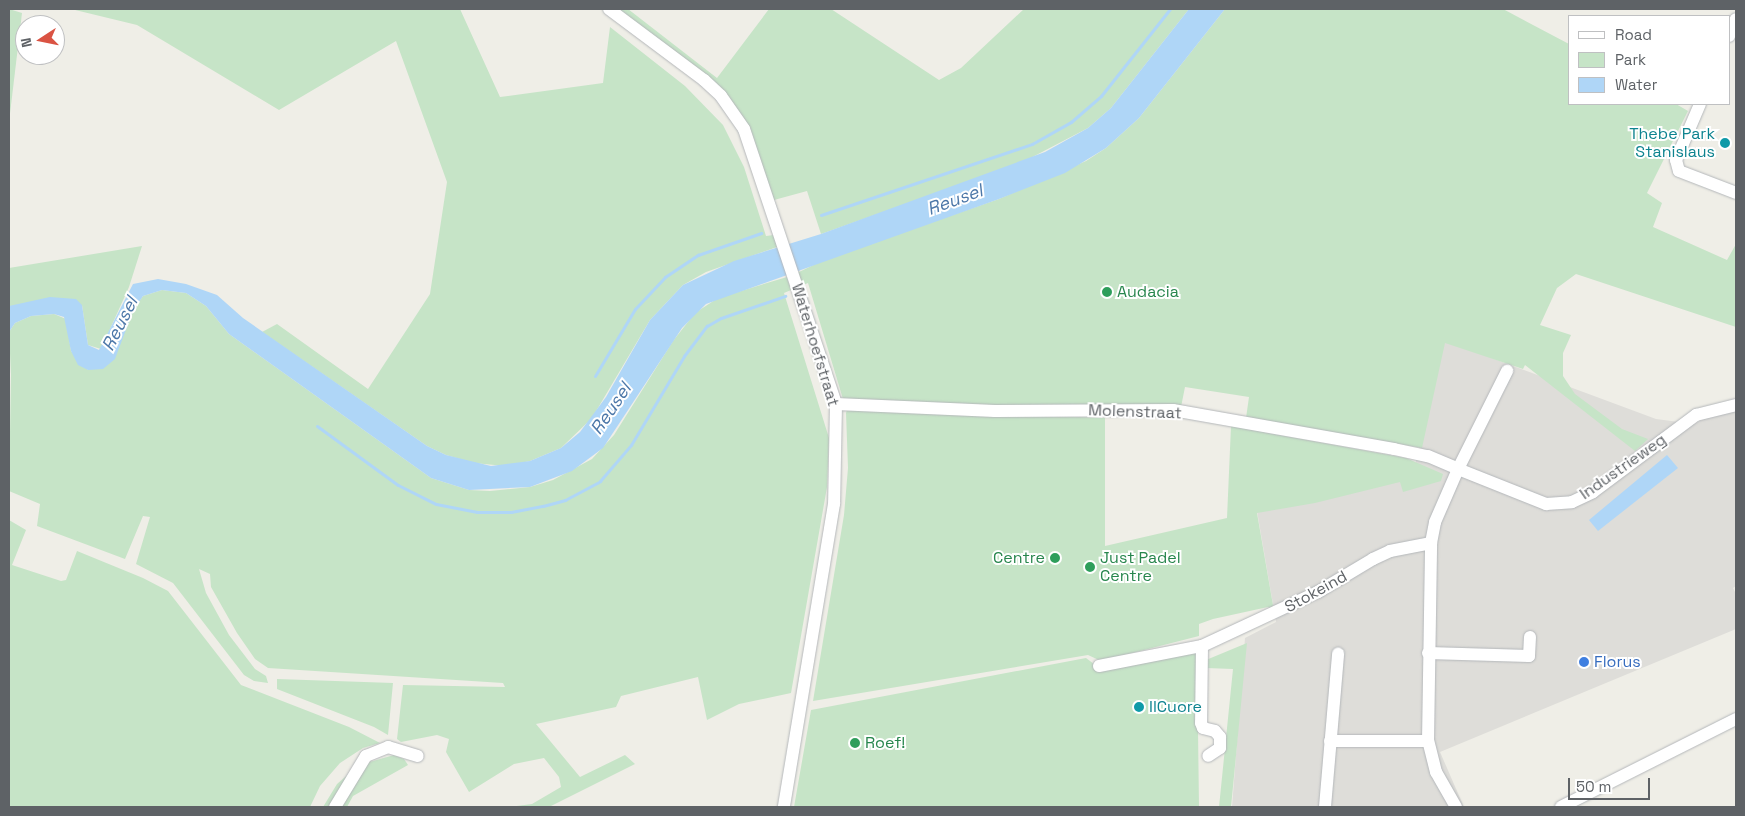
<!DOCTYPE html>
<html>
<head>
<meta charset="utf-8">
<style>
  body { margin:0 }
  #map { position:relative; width:1745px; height:816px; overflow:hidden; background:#efeee7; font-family:"Space Grotesk",sans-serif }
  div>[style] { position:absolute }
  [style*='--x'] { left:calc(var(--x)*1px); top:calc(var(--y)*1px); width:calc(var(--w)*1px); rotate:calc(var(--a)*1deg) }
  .industrial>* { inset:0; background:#deddd9 }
  .green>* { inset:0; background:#c6e4c7 }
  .water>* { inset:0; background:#afd6f7 }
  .stream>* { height:3px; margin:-1.5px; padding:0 1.5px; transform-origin:1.5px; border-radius:1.5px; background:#afd6f7 }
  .roads { filter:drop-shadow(0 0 1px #b4b7ba) drop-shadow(0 0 1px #b4b7ba) }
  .minor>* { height:12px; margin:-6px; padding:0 6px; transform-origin:6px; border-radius:6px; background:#fff }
  .dots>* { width:14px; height:14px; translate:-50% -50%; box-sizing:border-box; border:2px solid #fff; border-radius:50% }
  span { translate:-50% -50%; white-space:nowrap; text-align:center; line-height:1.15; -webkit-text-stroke:4px #fff; paint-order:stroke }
  .culture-label { font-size:16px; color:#0d838f }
  .right { translate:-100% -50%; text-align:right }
  .left { translate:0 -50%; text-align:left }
  .leisure-label { font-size:16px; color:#27864d }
  .street-label { font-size:16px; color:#5e6266 }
  .shop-label { font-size:16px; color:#366cbe }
  .water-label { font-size:18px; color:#4c77a8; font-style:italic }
  .frame { position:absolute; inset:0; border:10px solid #5e6266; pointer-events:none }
  .legend { position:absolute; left:1568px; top:15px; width:162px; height:90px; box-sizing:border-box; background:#fff; border:1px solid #bfc0c2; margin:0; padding:6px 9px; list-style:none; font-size:15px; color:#5e6266 }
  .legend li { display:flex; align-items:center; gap:10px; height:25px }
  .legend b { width:25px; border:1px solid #bfc0c2 }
  .north { position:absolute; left:15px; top:15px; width:50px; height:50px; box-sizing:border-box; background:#fff; border:1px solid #bfc0c2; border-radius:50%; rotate:259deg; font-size:14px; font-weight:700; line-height:20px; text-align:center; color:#5e6266 }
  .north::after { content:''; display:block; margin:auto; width:18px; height:22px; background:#da5343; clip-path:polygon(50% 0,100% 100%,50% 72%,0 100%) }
  .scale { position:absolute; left:1568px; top:778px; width:82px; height:22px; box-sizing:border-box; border:2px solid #5e6266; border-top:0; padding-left:6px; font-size:15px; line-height:18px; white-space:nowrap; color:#5e6266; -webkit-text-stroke:4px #fff; paint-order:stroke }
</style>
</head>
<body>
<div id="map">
  <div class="industrial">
    <i style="clip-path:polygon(1443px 340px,1656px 419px,1694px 424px,1736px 403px,1736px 586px,1733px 588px,1736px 594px,1736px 629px,1440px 752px,1464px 807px,1232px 807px,1245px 638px,1276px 622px,1257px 511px,1415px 465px)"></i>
  </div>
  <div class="green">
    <i style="clip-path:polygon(9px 9px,22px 13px,9px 122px)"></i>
    <i style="clip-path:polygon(71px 9px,460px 9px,500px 97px,603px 83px,610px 27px,685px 86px,723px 125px,744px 167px,766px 236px,774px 235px,777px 247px,706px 272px,683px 285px,650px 320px,592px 418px,561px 448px,530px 461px,505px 466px,474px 463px,446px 455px,427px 446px,262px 332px,277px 324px,368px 389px,430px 294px,447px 182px,396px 41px,279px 110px,137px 25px)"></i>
    <i style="clip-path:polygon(619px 9px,628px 9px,717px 78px,769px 9px,831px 9px,939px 80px,961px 68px,1024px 9px,1189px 9px,1111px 108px,1088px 128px,1019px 164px,821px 234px,807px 191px,774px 200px,742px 118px)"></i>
    <i style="clip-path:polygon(1225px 9px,1503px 9px,1569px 44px,1569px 104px,1676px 104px,1688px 111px,1647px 193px,1662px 203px,1653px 227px,1727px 260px,1736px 244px,1736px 327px,1576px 274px,1557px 288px,1540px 325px,1571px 335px,1563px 353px,1563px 376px,1575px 394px,1622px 429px,1648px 439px,1635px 451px,1525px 365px,1523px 369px,1445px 343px,1422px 448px,1246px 418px,1249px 397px,1185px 387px,1181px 407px,1013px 406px,843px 399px,808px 283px,801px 286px,797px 273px,828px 258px,999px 199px,1086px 161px,1106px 148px,1139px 118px)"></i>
    <i style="clip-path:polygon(142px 246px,129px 287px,101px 349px,88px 345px,82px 305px,9px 306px,9px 268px)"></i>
    <i style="clip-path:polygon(787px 277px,791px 290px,784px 293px,829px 438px,827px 487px,791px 693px,739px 704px,707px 720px,698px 677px,621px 696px,616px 707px,536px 724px,580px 777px,625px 755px,635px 764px,549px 807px,509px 807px,532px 804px,561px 787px,559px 777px,544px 758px,514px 764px,469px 792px,446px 752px,449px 739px,437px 735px,401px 742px,397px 739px,403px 685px,505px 687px,503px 683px,268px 668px,255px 659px,237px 633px,211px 587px,210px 574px,199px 569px,206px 593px,229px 635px,255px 669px,266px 676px,268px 683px,254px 681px,244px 675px,173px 583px,136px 564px,150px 517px,143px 516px,125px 559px,37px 526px,40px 504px,9px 491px,11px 375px,9px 332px,15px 323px,31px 316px,54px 314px,66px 319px,71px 351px,88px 370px,143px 296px,162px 290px,186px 293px,206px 306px,229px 334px,431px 478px,469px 490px,490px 491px,530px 487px,553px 480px,592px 459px,614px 435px,673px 341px,695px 313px,718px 298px)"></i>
    <i style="clip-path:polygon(880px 409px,1105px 418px,1105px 546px,1227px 518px,1231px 426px,1406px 458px,1443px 474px,1441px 481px,1403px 492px,1400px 482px,1315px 503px,1257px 513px,1274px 611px,1268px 607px,1213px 619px,1199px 624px,1199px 636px,1101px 661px,1088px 655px,813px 701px,844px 515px,848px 468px,846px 413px,847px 410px)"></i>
    <i style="clip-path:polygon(9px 520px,26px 530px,12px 565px,61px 581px,66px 580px,77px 551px,143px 578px,168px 591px,241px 685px,349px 727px,380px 743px,363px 748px,340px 763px,320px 786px,310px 807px,9px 807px)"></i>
    <i style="clip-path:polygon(1247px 643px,1231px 807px,1219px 807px,1233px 669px,1206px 668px,1206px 660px)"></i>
    <i style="clip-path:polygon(1197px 652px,1199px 807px,794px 807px,811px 710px,1086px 658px,1102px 670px)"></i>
    <i style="clip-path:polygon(277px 679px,393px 683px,388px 735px,374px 727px,277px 689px)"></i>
    <i style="clip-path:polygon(394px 755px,404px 759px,408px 765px,353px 796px,347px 807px,323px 807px,337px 784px,359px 765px)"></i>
  </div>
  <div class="water">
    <i style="clip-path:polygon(1189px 9px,1225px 9px,1139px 118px,1106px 148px,1065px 173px,999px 199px,706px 304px,682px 328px,603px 448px,572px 471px,530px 487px,469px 490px,431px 478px,229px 334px,206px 306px,186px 293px,162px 290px,143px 296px,133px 311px,115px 359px,103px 369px,88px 370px,78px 365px,71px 351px,64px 317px,54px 314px,31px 316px,15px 323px,9px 332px,9px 306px,50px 297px,76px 299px,82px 305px,88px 345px,99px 350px,133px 284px,158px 279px,186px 284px,217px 295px,243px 318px,427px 446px,446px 455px,491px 466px,530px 461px,561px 448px,580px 432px,606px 397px,650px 320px,683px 285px,734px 261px,821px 234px,1045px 152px,1088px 128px,1111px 108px)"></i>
    <i style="clip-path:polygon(1667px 455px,1678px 468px,1598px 531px,1589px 520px)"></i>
  </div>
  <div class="stream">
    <i style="--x:821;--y:215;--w:223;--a:-18.6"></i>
    <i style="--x:1032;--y:144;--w:45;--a:-29.4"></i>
    <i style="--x:1071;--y:122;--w:40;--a:-41"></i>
    <i style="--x:1101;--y:96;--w:111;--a:-51.6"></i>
    <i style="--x:595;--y:376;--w:78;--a:-59.2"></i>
    <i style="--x:635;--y:309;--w:44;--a:-46.8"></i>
    <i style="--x:665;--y:277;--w:40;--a:-34"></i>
    <i style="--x:698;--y:255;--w:67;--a:-19.2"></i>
    <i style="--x:317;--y:426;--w:100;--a:36.1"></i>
    <i style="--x:398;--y:485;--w:42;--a:26.6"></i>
    <i style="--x:436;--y:504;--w:42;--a:11"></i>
    <i style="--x:477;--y:512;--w:34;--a:0"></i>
    <i style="--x:511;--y:512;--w:33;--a:-11"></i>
    <i style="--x:543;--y:506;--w:23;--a:-15"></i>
    <i style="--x:565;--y:500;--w:40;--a:-28"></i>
    <i style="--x:600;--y:481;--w:48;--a:-49.3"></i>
    <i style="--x:631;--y:445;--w:104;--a:-59.2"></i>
    <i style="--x:684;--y:356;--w:38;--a:-53"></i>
    <i style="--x:707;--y:326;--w:16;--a:-30"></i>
    <i style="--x:721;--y:318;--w:68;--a:-19"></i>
  </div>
  <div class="roads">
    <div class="minor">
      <i style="--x:609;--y:9;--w:119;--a:36.8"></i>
      <i style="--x:704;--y:80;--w:23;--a:43"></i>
      <i style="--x:721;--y:96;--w:40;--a:55.1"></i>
      <i style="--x:744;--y:129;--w:290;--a:71.5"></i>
      <i style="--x:836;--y:404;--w:100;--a:91.1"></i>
      <i style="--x:834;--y:504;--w:307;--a:99.4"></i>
      <i style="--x:1729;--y:36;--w:18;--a:-68"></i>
      <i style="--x:1700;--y:104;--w:61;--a:113.2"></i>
      <i style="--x:1676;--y:160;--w:11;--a:75"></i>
      <i style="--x:1679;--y:171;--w:61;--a:21.1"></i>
      <i style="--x:836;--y:404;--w:159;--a:2.5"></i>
      <i style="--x:995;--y:411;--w:178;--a:-0.3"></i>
      <i style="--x:1173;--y:410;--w:224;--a:10"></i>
      <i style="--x:1394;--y:449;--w:35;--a:12"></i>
      <i style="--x:1428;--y:456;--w:33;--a:23"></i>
      <i style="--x:1458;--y:469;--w:110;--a:-63.4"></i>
      <i style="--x:1202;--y:646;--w:77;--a:90.7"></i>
      <i style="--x:1201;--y:723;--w:5;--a:68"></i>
      <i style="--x:1203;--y:728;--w:12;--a:14"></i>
      <i style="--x:1215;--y:731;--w:8;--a:50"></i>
      <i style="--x:1220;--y:737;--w:11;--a:90"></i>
      <i style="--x:1220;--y:748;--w:14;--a:146"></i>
      <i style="--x:1428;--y:653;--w:101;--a:1.7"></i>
      <i style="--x:1529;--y:656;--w:19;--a:-87"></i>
      <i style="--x:1099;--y:666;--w:105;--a:-11"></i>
      <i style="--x:1202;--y:646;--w:128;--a:-25"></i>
      <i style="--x:1318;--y:592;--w:64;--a:-31"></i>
      <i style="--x:1373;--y:559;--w:19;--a:-25"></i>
      <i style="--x:1390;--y:551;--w:42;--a:-11"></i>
      <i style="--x:1330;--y:741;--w:98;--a:0"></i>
      <i style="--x:335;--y:807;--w:60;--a:-58.7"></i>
      <i style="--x:366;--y:756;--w:24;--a:-22"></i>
      <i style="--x:388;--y:747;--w:31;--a:17"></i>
      <i style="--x:1325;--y:807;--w:154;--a:-85.1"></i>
      <i style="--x:1456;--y:807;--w:40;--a:-119.7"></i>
      <i style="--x:1436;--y:772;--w:32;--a:-104"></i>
      <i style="--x:1428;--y:741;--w:198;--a:-89.1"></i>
      <i style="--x:1431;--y:543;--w:21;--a:-79"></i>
      <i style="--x:1435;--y:522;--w:58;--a:-66.5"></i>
      <i style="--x:1458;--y:469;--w:95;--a:21.7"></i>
      <i style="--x:1546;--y:504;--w:26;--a:-4"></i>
      <i style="--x:1572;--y:502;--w:23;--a:-25"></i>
      <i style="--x:1593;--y:492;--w:129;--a:-36.8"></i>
      <i style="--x:1696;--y:415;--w:41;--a:-14"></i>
      <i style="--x:1561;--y:807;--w:196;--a:-26.7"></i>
    </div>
  </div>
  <div class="dots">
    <i style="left:1725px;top:143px;background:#0f9aa8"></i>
    <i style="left:1107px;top:292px;background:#2e9e5b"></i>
    <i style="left:1055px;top:558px;background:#2e9e5b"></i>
    <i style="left:1090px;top:567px;background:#2e9e5b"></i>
    <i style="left:1584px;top:662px;background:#3f7fe0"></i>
    <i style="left:1139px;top:707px;background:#0f9aa8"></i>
    <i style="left:855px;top:743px;background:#2e9e5b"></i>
  </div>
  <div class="culture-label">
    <span class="right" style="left:1715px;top:143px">Thebe Park<br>Stanislaus</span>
    <span class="left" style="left:1149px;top:707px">IlCuore</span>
  </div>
  <div class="leisure-label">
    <span class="left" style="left:1117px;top:292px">Audacia</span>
    <span class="right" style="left:1045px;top:558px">Centre</span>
    <span class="left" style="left:1100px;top:567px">Just Padel<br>Centre</span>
    <span class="left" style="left:865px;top:743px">Roef!</span>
  </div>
  <div class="street-label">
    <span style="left:815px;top:345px;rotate:73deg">Waterhoefstraat</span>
    <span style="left:1135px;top:412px;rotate:2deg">Molenstraat</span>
    <span style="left:1623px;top:467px;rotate:-35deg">Industrieweg</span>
    <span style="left:1316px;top:592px;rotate:-29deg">Stokeind</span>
  </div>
  <div class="shop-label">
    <span class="left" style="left:1594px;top:662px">Florus</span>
  </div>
  <div class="water-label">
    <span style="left:955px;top:200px;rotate:-20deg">Reusel</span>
    <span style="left:120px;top:324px;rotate:-63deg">Reusel</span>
    <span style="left:611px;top:409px;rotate:-56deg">Reusel</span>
  </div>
  <div class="frame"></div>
  <ul class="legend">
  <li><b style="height:6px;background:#fff"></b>Road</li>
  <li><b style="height:14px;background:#c6e4c7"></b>Park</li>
  <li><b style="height:14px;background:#afd6f7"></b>Water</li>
  </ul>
  <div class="north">N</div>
  <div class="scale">50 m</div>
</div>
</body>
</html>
